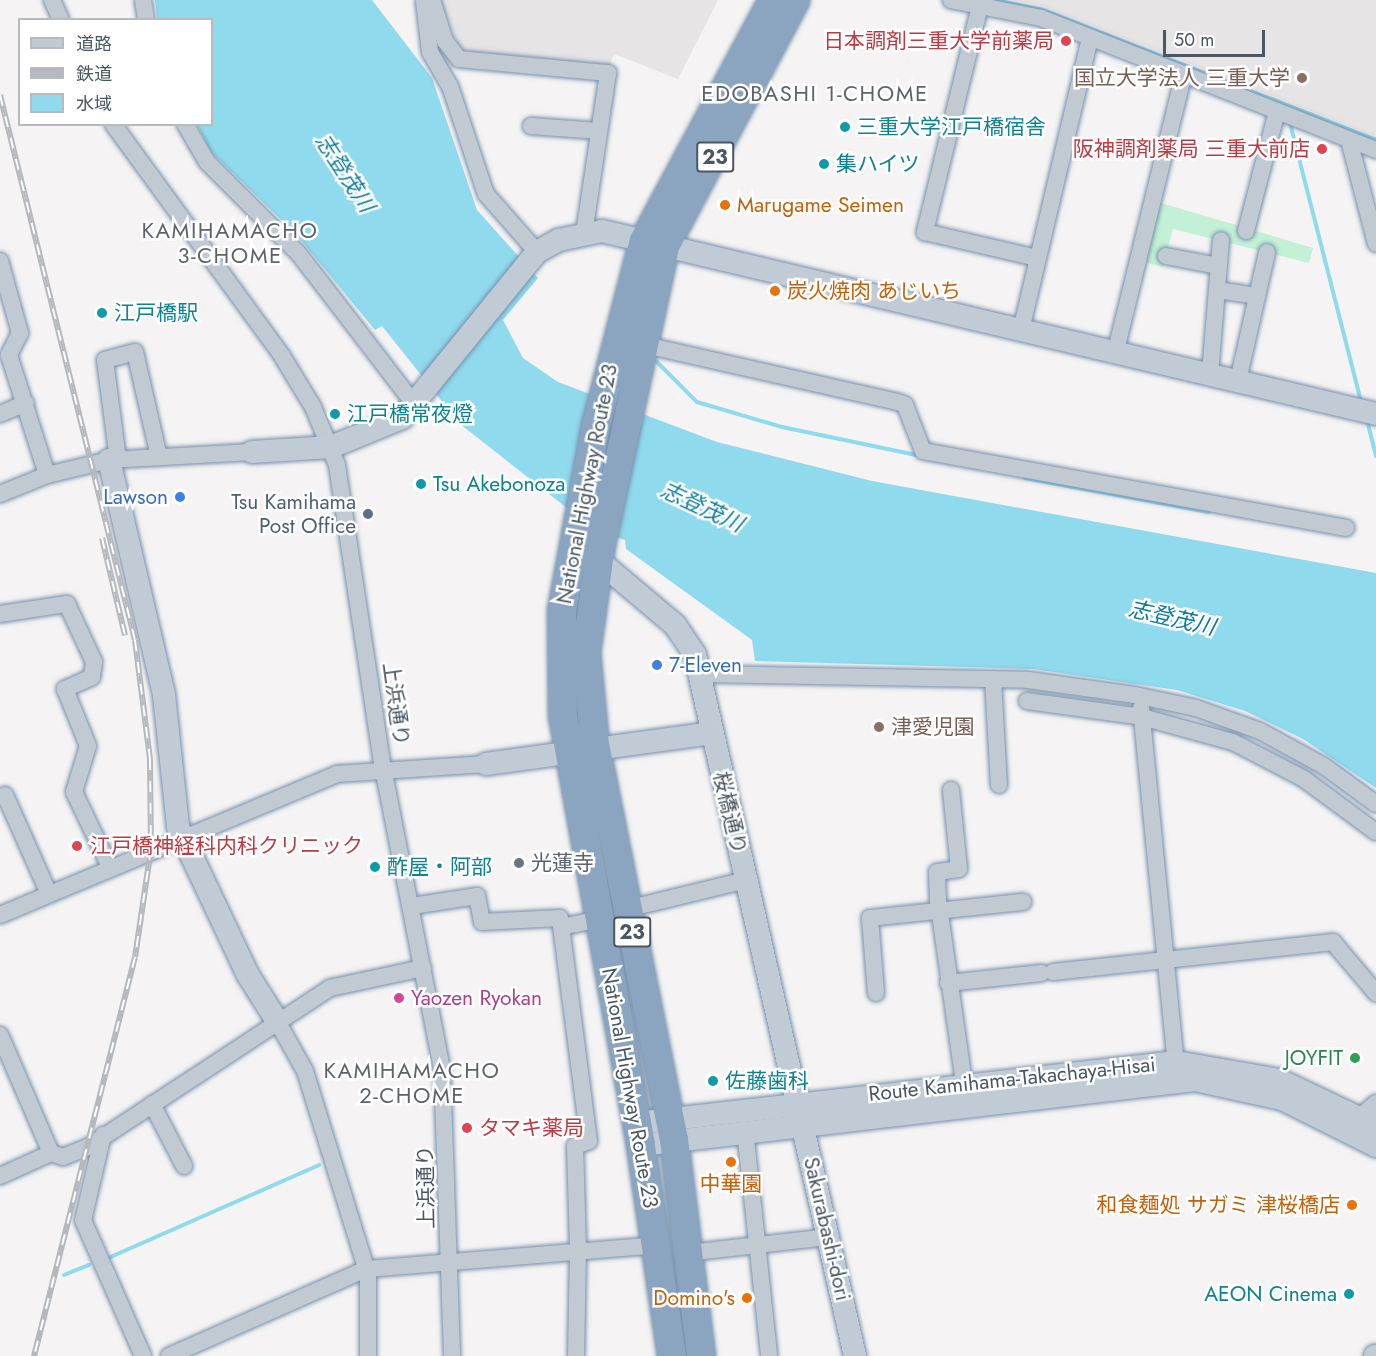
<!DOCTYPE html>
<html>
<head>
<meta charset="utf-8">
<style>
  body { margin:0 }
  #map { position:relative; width:1376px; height:1356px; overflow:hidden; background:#f5f3f3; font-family:Jost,"Noto Sans JP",sans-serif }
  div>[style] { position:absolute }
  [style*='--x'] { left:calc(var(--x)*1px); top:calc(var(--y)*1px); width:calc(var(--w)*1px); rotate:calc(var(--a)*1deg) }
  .education>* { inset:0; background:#e6e4e5 }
  .green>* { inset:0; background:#c3f1d5 }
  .water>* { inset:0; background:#90daee }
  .stream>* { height:4px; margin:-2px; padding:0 2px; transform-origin:2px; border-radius:2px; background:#90daee }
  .roads { filter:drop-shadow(0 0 2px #7690ad) drop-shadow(0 0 2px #7690ad) }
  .street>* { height:16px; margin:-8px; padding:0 8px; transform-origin:8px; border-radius:8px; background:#c1cad2 }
  .secondary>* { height:22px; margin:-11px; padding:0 11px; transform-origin:11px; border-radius:11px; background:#c1cbd6 }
  .highway>* { height:28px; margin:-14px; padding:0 14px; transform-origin:14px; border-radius:14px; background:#8ba5c1 }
  .rail>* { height:6px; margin-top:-3px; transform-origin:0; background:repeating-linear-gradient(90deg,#fff 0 11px,#b5b8bd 0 22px); box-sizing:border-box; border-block:2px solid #b5b8bd }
  .dots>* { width:16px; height:16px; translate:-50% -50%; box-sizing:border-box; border:3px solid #fff; border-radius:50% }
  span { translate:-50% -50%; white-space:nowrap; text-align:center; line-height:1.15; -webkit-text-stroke:5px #fff; paint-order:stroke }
  .shield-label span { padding:2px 4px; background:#fff; border:2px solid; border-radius:4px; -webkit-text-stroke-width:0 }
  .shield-label { font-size:20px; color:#4a5661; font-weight:700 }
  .health-label { font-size:21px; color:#be3a42 }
  .right { translate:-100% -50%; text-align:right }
  .left { translate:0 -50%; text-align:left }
  .education-label { font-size:21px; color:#785e54 }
  .culture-label { font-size:21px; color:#0d838f }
  .food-label { font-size:21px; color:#c56008 }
  .street-label { font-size:21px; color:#4a5661 }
  .shop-label { font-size:21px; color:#366cbe }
  .service-label { font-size:21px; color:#4e5e75 }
  .worship-label { font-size:21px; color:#5b616d }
  .hotel-label { font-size:21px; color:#b23c85 }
  .leisure-label { font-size:21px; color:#27864d }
  .neighbourhood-label { font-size:22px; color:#5f6368; letter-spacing:1.5px }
  .water-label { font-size:22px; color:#0c7c9b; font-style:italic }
  .legend { position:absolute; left:18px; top:18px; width:195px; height:108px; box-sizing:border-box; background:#fff; border:2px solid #b7bbc0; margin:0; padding:8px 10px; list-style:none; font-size:18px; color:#4a5661 }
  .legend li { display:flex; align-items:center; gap:12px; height:30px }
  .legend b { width:30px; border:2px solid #b7bbc0 }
  .scale { position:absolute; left:1163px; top:30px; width:102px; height:27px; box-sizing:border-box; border:3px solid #4a5661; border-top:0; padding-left:8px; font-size:18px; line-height:21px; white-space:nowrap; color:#4a5661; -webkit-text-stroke:4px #fff; paint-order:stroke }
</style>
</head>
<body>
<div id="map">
  <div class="education">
    <i style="clip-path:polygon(440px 0,718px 0,678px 79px,614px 54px,609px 66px,461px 53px)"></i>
    <i style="clip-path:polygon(1014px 0,1376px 0,1376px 137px,1044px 6px)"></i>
  </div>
  <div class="green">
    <i style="clip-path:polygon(1158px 202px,1313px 248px,1309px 263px,1173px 229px,1163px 267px,1143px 262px)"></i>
  </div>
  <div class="water">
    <i style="clip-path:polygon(155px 0,372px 0,432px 78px,477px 210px,538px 278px,503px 320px,523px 358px,558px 382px,717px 442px,872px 481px,1376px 573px,1376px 788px,1303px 739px,1245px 711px,1177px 690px,1033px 669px,755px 661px,752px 640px,626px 549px,625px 540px,595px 530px,460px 424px,382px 326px,375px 330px,296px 234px,211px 152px,197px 125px,212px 124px,212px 20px,157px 19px)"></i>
  </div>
  <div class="stream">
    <i style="--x:994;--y:0;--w:50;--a:11.5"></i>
    <i style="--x:1043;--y:10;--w:357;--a:21.3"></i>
    <i style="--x:1290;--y:123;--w:288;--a:75.7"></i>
    <i style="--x:657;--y:362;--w:57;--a:45"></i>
    <i style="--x:697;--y:402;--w:89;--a:16.4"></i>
    <i style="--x:782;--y:427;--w:142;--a:11.8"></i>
    <i style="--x:1367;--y:420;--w:37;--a:76"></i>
    <i style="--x:1025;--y:478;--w:187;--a:10.5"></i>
    <i style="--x:106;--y:1259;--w:233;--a:-23.8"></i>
    <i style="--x:64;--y:1275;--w:27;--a:-22"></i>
  </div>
  <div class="roads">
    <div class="street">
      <i style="--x:52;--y:0;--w:22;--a:66"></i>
      <i style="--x:143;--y:0;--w:20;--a:81"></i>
      <i style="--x:432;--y:0;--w:43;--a:72.4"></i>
      <i style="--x:445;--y:41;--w:23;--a:52"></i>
      <i style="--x:459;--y:59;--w:150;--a:5.4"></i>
      <i style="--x:608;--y:73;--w:162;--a:98.5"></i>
      <i style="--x:951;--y:0;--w:92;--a:11.3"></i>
      <i style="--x:1041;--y:18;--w:360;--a:21.5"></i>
      <i style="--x:424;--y:1;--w:51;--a:83.3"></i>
      <i style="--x:430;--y:52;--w:39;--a:60"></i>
      <i style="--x:450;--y:86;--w:114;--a:71.6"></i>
      <i style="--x:486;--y:194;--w:77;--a:48.7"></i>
      <i style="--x:980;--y:6;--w:233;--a:103.7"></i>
      <i style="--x:925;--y:232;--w:115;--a:13.1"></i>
      <i style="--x:113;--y:124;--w:287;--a:53.9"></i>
      <i style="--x:282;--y:356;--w:60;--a:58.7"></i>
      <i style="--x:313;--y:407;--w:63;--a:67.5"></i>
      <i style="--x:337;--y:465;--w:306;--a:81.4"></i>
      <i style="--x:383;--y:768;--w:306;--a:78.9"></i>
      <i style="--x:442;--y:1068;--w:288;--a:88"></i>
      <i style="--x:185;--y:124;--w:44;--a:59.9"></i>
      <i style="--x:207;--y:162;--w:130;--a:45"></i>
      <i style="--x:299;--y:254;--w:190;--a:52.5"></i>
      <i style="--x:531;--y:126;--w:68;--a:4.2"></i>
      <i style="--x:1349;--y:140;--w:107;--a:75.4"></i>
      <i style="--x:1246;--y:231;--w:124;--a:-75.5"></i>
      <i style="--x:1166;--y:256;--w:54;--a:10.7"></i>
      <i style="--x:0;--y:261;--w:75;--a:74.5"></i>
      <i style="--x:20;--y:333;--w:25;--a:117"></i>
      <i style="--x:9;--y:355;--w:126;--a:72.4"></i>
      <i style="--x:1217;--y:290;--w:40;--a:8.5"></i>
      <i style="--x:1022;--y:326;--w:296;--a:-76.7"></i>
      <i style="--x:645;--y:345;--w:259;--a:12.7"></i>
      <i style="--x:898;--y:402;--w:8;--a:23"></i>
      <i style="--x:905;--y:405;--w:49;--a:68.6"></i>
      <i style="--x:923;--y:451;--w:430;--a:10.3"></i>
      <i style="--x:1116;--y:350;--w:284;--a:-76.2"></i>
      <i style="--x:1210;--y:374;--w:134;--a:-85.3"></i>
      <i style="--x:1238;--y:381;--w:132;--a:-77.3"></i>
      <i style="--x:0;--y:414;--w:28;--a:-23"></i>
      <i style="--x:118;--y:460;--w:101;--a:-97.4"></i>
      <i style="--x:105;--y:360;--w:31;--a:-15"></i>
      <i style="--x:135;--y:352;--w:108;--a:77.1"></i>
      <i style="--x:0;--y:494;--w:51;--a:-22"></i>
      <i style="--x:47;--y:475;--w:64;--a:-13.6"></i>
      <i style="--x:109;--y:460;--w:143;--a:-3.2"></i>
      <i style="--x:0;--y:614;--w:68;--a:-8.5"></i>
      <i style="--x:67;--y:604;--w:64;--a:65"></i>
      <i style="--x:94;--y:662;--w:15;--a:98"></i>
      <i style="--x:92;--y:677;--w:30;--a:156"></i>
      <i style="--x:65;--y:689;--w:61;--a:68"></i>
      <i style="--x:88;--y:746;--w:48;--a:106.9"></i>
      <i style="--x:74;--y:792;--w:83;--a:64.4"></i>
      <i style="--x:700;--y:674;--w:328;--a:1"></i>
      <i style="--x:1028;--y:680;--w:108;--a:8"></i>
      <i style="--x:1135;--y:695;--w:62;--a:12"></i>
      <i style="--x:1196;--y:708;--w:68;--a:19.8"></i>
      <i style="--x:1260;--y:731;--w:73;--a:28.7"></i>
      <i style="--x:1324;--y:766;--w:64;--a:36.2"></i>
      <i style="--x:993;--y:679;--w:106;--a:86.8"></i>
      <i style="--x:1027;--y:701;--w:116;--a:7.9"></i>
      <i style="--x:1142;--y:717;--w:94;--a:15.4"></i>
      <i style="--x:1233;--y:742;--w:80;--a:27.5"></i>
      <i style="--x:1304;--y:779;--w:89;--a:36.4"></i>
      <i style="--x:1141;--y:708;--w:356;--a:84.4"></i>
      <i style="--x:951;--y:790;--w:79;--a:84.2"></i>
      <i style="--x:959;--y:869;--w:22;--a:172"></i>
      <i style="--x:937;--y:872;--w:28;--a:88"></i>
      <i style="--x:938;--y:900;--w:199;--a:81.9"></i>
      <i style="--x:5;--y:795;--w:108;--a:66"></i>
      <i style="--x:412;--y:906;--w:66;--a:-8.7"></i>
      <i style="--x:477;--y:896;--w:26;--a:79"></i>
      <i style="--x:482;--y:922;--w:78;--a:-2.9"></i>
      <i style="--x:560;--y:918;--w:225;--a:82.6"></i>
      <i style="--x:589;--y:1141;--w:15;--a:160"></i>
      <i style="--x:575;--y:1146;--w:103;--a:88.3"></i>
      <i style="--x:627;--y:909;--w:122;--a:-13.7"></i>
      <i style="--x:0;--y:915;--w:365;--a:-22.7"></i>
      <i style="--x:337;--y:774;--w:149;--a:-3.8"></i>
      <i style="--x:561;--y:927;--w:41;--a:-11.3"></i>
      <i style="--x:1053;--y:972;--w:282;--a:-6.1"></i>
      <i style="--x:1333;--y:942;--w:67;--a:49.9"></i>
      <i style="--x:948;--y:983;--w:94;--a:-6.1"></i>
      <i style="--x:876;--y:993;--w:75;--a:-94.6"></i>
      <i style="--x:870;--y:918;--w:154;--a:-6"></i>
      <i style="--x:277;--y:1021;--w:57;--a:60.8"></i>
      <i style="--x:305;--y:1071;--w:214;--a:72.8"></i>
      <i style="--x:368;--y:1275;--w:81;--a:90"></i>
      <i style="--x:0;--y:1035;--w:129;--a:66.6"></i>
      <i style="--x:152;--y:1104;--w:70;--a:62.7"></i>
      <i style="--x:1361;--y:1116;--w:20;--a:-41"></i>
      <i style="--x:745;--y:1130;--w:227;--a:83.9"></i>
      <i style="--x:103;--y:1135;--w:87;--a:103.2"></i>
      <i style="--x:83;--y:1220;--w:149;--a:66.2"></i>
      <i style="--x:0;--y:1176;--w:56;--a:-24.3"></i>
      <i style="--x:51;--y:1153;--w:13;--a:18"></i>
      <i style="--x:63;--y:1157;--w:27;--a:-22"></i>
      <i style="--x:88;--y:1147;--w:290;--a:-33.3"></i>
      <i style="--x:330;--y:988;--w:95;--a:-12.1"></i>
      <i style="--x:688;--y:1253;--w:141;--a:-6.5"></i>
      <i style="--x:169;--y:1356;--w:215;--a:-23.8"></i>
      <i style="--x:366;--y:1269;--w:292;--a:-4.7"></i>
      <i style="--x:576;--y:1356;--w:101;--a:-88.9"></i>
    </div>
    <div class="secondary">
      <i style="--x:252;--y:452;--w:79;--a:-3.6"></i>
      <i style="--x:331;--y:447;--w:77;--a:-22.2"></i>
      <i style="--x:402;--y:418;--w:214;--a:-50.9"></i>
      <i style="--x:537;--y:252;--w:25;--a:-29"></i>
      <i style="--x:559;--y:240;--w:44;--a:-11.8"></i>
      <i style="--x:602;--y:231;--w:795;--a:13.3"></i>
      <i style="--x:109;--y:460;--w:241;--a:76.8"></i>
      <i style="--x:164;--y:695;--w:133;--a:83.9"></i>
      <i style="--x:178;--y:827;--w:164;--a:64.7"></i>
      <i style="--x:248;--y:975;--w:54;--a:57.8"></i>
      <i style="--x:599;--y:561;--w:99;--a:40.1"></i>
      <i style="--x:675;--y:625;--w:36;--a:56"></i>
      <i style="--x:695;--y:655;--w:719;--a:77.14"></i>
      <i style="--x:486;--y:764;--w:228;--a:-7.8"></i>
      <i style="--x:637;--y:1123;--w:542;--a:-6.46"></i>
      <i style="--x:1176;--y:1062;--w:105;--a:9.9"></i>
      <i style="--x:1279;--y:1080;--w:107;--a:25.4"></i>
      <i style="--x:641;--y:1145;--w:558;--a:-6.69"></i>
      <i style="--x:1195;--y:1080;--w:89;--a:12.3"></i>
      <i style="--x:1282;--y:1099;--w:105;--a:26.6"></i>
      <i style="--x:1375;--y:1356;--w:1;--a:0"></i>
    </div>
    <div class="highway">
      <i style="--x:672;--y:1356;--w:213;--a:-98.4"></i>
      <i style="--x:641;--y:1145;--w:437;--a:-100.3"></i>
      <i style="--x:563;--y:715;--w:104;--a:-90.6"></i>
      <i style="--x:562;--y:611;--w:188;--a:-79.6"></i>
      <i style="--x:596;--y:426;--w:191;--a:-75.5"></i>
      <i style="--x:644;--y:241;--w:273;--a:-61.8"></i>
      <i style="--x:701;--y:1356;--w:218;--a:-97.1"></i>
      <i style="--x:674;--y:1140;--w:402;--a:-101.3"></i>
      <i style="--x:595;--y:746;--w:93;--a:-95.5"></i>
      <i style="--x:586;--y:653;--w:109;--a:-82.1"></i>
      <i style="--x:601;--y:545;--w:306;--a:-77.9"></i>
      <i style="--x:665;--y:246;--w:278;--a:-62.1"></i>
    </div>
  </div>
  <div class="rail">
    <i style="--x:0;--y:95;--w:561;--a:76.09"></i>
    <i style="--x:135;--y:640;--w:120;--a:82.8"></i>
    <i style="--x:150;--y:759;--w:90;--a:89.4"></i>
    <i style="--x:151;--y:849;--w:109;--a:98.4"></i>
    <i style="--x:135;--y:957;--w:412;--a:104.2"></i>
    <i style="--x:102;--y:538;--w:100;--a:76.7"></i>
  </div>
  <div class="dots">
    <i style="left:1066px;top:41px;background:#e0444e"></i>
    <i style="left:1302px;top:78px;background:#8d6e63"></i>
    <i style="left:845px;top:127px;background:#0f9aa8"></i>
    <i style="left:1322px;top:149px;background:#e0444e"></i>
    <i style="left:824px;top:164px;background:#0f9aa8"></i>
    <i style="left:725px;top:205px;background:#e8710a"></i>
    <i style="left:775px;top:291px;background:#e8710a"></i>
    <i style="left:102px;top:313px;background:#0f9aa8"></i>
    <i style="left:335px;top:414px;background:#0f9aa8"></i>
    <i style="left:421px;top:484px;background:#0f9aa8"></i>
    <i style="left:180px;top:497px;background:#3f7fe0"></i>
    <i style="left:368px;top:514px;background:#5c6f8a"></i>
    <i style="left:657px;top:665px;background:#3f7fe0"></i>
    <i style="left:879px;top:727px;background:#8d6e63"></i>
    <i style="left:77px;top:846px;background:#e0444e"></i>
    <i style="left:519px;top:863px;background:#6b7280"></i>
    <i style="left:375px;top:867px;background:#0f9aa8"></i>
    <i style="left:399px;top:998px;background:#d1479c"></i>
    <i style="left:1355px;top:1058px;background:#2e9e5b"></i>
    <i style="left:713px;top:1081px;background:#0f9aa8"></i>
    <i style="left:467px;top:1128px;background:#e0444e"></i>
    <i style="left:731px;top:1162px;background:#e8710a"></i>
    <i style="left:1352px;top:1205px;background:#e8710a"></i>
    <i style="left:1349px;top:1294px;background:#0f9aa8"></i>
    <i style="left:747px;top:1298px;background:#e8710a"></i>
  </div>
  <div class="shield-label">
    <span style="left:715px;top:157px">23</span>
    <span style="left:632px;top:932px">23</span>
  </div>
  <div class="health-label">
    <span class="right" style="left:1054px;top:41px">日本調剤三重大学前薬局</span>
    <span class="right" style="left:1310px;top:149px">阪神調剤薬局 三重大前店</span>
    <span class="left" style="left:90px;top:846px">江戸橋神経科内科クリニック</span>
    <span class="left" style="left:479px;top:1128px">タマキ薬局</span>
  </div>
  <div class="education-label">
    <span class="right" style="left:1290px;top:78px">国立大学法人 三重大学</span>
    <span class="left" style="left:891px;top:727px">津愛児園</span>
  </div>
  <div class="culture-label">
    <span class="left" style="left:857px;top:127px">三重大学江戸橋宿舎</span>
    <span class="left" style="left:836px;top:164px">集ハイツ</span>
    <span class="left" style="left:114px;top:313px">江戸橋駅</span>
    <span class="left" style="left:347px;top:414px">江戸橋常夜燈</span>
    <span class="left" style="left:433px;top:484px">Tsu Akebonoza</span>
    <span class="left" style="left:387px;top:867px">酢屋・阿部</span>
    <span class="left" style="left:725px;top:1081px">佐藤歯科</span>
    <span class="right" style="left:1337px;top:1294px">AEON Cinema</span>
  </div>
  <div class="food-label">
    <span class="left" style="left:737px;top:205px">Marugame Seimen</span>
    <span class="left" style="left:787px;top:291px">炭火焼肉 あじいち</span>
    <span style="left:731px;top:1184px">中華園</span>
    <span class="right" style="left:1340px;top:1205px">和食麺処 サガミ 津桜橋店</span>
    <span class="right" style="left:735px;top:1298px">Domino's</span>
  </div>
  <div class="street-label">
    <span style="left:587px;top:484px;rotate:-79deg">National Highway Route 23</span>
    <span style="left:396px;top:704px;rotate:82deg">上浜通り</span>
    <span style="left:730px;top:813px;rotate:77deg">桜橋通り</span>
    <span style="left:1012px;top:1079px;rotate:-6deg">Route Kamihama-Takachaya-Hisai</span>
    <span style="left:630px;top:1088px;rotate:80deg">National Highway Route 23</span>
    <span style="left:426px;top:1187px;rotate:-91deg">上浜通り</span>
    <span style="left:827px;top:1229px;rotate:77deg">Sakurabashi-dori</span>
  </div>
  <div class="shop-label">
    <span class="right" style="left:168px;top:497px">Lawson</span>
    <span class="left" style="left:669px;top:665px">7-Eleven</span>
  </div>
  <div class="service-label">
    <span class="right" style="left:356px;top:514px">Tsu Kamihama<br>Post Office</span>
  </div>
  <div class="worship-label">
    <span class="left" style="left:531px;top:863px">光蓮寺</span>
  </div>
  <div class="hotel-label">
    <span class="left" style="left:411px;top:998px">Yaozen Ryokan</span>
  </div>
  <div class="leisure-label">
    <span class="right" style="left:1343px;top:1058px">JOYFIT</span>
  </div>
  <div class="neighbourhood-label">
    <span style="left:815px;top:94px">EDOBASHI 1-CHOME</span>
    <span style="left:230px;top:243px">KAMIHAMACHO<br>3-CHOME</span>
    <span style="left:412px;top:1083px">KAMIHAMACHO<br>2-CHOME</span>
  </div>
  <div class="water-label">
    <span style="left:345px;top:173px;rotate:57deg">志登茂川</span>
    <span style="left:702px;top:507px;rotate:25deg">志登茂川</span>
    <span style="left:1172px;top:618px;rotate:13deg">志登茂川</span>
  </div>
  <ul class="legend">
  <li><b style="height:8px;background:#c1cbd6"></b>道路</li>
  <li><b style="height:8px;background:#b5b8bd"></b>鉄道</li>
  <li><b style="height:16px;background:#90daee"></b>水域</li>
  </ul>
  <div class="scale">50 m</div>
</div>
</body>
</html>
